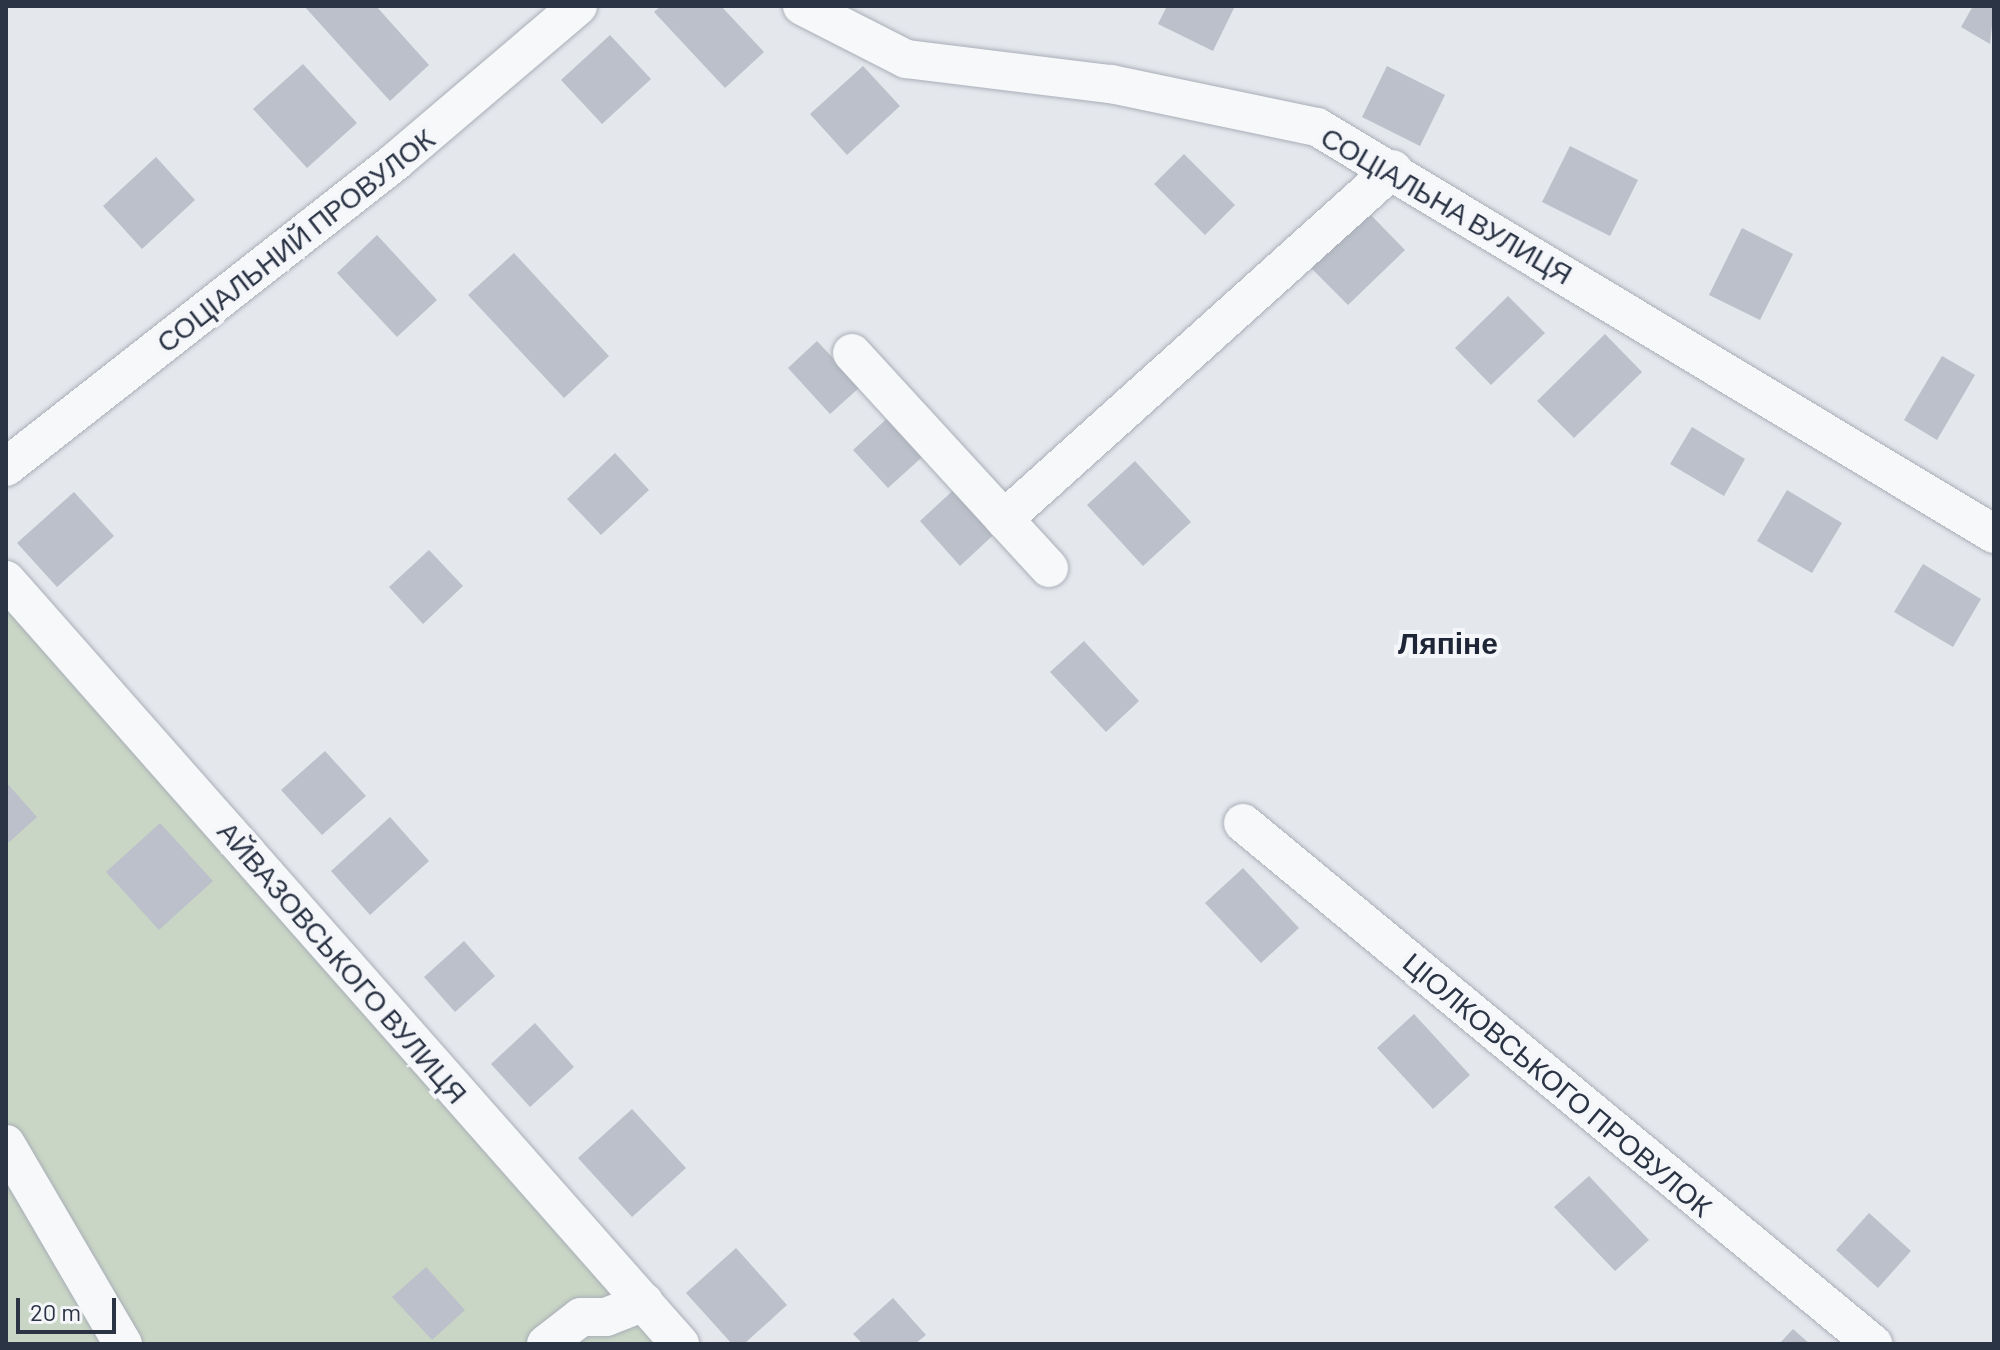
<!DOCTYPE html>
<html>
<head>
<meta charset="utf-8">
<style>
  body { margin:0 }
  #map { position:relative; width:2000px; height:1350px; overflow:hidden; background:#e4e7ec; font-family:Barlow,sans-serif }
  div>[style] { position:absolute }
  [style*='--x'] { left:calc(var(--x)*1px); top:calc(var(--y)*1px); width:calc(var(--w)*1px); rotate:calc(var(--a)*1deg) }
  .green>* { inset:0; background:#c9d6c5 }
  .building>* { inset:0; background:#bbc0ca }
  .roads { filter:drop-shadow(0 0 2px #a9aeb7) drop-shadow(0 0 2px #a9aeb7) }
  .minor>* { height:38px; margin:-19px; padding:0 19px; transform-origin:19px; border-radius:19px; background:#f7f8fa }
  span { translate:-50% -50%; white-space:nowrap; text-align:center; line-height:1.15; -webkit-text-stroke:8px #f4f6f9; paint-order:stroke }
  .street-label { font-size:28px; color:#2b3445 }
  .neighbourhood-label { font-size:30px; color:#1d2536; font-weight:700 }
  .frame { position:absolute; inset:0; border:8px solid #2b3445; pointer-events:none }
  .scale { position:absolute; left:16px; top:1298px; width:100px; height:36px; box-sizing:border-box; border:4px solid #2b3445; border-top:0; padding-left:10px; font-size:24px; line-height:28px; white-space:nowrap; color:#2b3445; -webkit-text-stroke:6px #f4f6f9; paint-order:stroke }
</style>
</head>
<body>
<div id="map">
  <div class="green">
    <i style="clip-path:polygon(6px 580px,680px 1344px,6px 1344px)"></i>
  </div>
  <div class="building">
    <i style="clip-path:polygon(304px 6px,376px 6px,429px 65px,390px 101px)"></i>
    <i style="clip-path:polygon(661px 6px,721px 6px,764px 52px,725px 88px,654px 12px)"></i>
    <i style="clip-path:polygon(1167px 6px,1235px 6px,1213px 51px,1158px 24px)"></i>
    <i style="clip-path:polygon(1973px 6px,1994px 6px,1990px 44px,1961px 27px)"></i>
    <i style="clip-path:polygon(610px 35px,651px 79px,602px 124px,561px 80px)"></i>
    <i style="clip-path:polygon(303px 64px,357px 123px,307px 168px,253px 109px)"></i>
    <i style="clip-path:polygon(863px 66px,900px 106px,847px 155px,810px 114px)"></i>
    <i style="clip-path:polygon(1387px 66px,1445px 95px,1420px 146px,1362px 117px)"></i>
    <i style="clip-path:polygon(1570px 146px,1638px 180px,1610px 236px,1542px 202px)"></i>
    <i style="clip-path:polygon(1184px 154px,1235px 205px,1205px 235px,1154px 184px)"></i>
    <i style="clip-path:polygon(156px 157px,195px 200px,142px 249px,103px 206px)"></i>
    <i style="clip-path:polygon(1364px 208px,1405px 250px,1348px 305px,1307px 264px)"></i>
    <i style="clip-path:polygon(1742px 228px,1793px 254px,1760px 320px,1709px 295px)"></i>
    <i style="clip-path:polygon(377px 235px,437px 300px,397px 337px,337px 273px)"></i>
    <i style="clip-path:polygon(514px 253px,609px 356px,564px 398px,468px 295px)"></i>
    <i style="clip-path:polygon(1508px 296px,1545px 333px,1491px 385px,1455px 348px)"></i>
    <i style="clip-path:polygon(1605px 334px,1642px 372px,1574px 438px,1537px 401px)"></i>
    <i style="clip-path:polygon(817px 341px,860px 387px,830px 414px,788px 368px)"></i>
    <i style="clip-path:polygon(1942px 356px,1975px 375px,1937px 440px,1904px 420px)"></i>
    <i style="clip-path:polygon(895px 411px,931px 449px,888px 488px,853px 450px)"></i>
    <i style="clip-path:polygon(1692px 427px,1745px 459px,1724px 496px,1670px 464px)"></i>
    <i style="clip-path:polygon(615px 453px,649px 490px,601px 535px,567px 499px)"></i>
    <i style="clip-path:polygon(1135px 461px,1191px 522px,1143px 566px,1087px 505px)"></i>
    <i style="clip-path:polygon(961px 483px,1002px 527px,960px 566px,920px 521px)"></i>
    <i style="clip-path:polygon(1787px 490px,1842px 523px,1812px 573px,1757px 541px)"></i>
    <i style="clip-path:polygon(74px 492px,114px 536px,57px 587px,17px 543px)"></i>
    <i style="clip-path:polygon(429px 550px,463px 586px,423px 624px,389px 587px)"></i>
    <i style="clip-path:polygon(1923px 564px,1981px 599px,1953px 647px,1894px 612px)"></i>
    <i style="clip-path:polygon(1084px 641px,1139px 701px,1106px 732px,1050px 672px)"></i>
    <i style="clip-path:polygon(325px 751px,366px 796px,322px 835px,281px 790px)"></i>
    <i style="clip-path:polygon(6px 782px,37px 817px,6px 845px)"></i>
    <i style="clip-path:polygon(390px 817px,429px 861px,370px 915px,331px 871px)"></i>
    <i style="clip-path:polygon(160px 823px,213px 881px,159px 930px,106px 872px)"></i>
    <i style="clip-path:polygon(1243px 868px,1299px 928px,1261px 963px,1205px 903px)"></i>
    <i style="clip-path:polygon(464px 941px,495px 976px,455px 1012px,424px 977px)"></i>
    <i style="clip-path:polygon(1414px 1014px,1470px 1075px,1433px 1109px,1377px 1048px)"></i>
    <i style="clip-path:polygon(535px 1023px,574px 1067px,530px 1107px,491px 1064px)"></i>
    <i style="clip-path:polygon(632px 1109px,686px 1168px,632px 1217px,578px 1158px)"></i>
    <i style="clip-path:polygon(1589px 1176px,1649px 1240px,1615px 1271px,1554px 1207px)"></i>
    <i style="clip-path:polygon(1869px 1213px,1911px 1251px,1878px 1288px,1836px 1250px)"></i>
    <i style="clip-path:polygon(736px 1248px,787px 1305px,744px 1344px,732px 1344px,686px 1293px)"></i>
    <i style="clip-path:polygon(426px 1267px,465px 1310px,432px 1340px,392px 1297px)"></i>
    <i style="clip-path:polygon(893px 1298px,926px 1335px,915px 1344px,863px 1344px,853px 1334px)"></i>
    <i style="clip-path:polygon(1793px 1329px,1810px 1344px,1779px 1344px)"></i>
  </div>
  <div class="roads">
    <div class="minor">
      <i style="--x:802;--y:6;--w:117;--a:27"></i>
      <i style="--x:906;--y:59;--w:207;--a:7"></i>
      <i style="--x:1111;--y:84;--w:210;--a:11.8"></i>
      <i style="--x:1317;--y:127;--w:790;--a:31.01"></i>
      <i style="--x:852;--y:353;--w:225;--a:47.5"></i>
      <i style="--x:6;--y:467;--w:496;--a:-38.1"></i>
      <i style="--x:396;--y:161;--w:239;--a:-40.4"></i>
      <i style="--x:1049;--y:568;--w:67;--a:-132.6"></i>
      <i style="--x:1004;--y:519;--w:523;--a:-41.98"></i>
      <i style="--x:6;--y:580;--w:1019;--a:48.58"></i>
      <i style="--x:1243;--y:823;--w:818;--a:39.59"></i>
      <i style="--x:6;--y:1144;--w:232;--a:59.7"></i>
      <i style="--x:546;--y:1344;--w:44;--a:-37.6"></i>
      <i style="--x:581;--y:1317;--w:25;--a:0"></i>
      <i style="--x:606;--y:1317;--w:41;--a:-21.5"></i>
    </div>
  </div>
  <div class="street-label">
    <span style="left:1447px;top:205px;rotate:30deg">СОЦІАЛЬНА ВУЛИЦЯ</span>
    <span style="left:295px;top:240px;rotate:-38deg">СОЦІАЛЬНИЙ ПРОВУЛОК</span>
    <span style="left:343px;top:962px;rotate:49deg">АЙВАЗОВСЬКОГО ВУЛИЦЯ</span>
    <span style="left:1558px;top:1084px;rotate:40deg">ЦІОЛКОВСЬКОГО ПРОВУЛОК</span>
  </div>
  <div class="neighbourhood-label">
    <span style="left:1448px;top:642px">Ляпіне</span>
  </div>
  <div class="frame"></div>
  <div class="scale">20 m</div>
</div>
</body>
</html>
